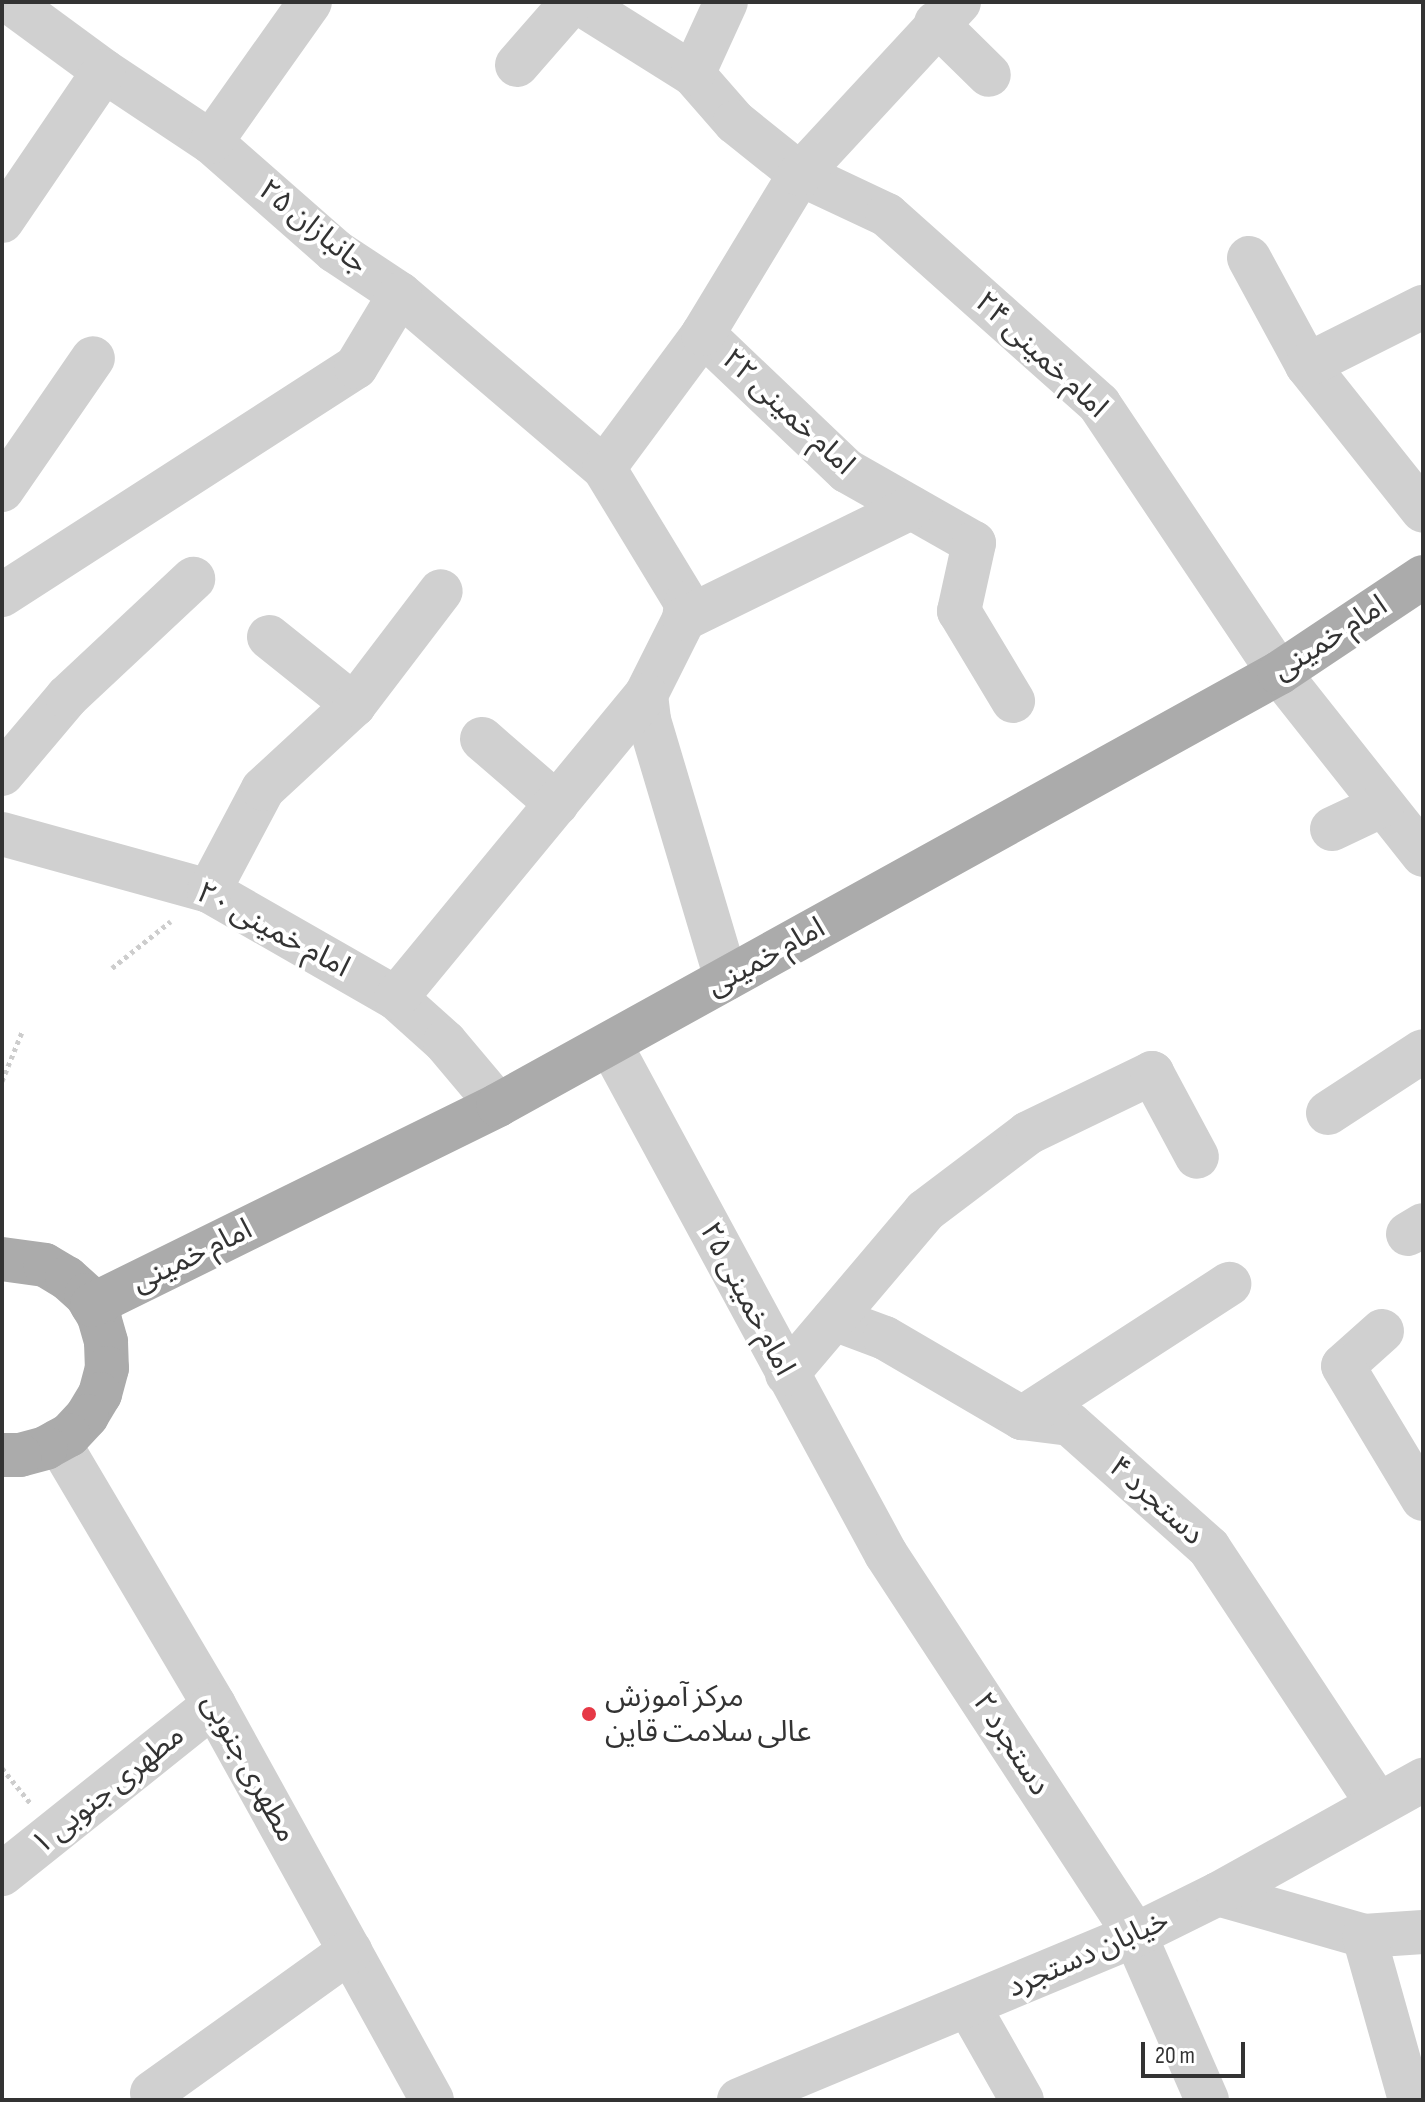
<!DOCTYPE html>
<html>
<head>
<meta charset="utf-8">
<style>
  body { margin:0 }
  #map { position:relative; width:1425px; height:2102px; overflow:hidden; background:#fff; font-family:"Sofia Sans Condensed","Noto Sans Arabic",sans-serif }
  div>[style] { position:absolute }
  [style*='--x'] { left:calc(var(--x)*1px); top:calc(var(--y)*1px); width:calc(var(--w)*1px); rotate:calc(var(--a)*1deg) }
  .path>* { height:5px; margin-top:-2.5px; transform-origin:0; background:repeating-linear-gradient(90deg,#cdcdcd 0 4px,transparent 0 8px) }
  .minor>* { height:44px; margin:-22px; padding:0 22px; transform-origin:22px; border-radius:22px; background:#d0d0d0 }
  .major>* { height:44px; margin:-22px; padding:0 22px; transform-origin:22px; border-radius:22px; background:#ababab }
  .dots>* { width:22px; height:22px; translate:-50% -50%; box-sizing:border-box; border:4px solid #fff; border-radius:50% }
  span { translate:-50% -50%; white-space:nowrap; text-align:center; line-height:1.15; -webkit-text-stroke:8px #fff; paint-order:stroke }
  .street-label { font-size:30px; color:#333 }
  .poi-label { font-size:30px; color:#333 }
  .left { translate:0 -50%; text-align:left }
  .frame { position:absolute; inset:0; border:4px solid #333; pointer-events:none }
  .scale { position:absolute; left:1141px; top:2042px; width:104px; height:36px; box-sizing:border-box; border:4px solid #333; border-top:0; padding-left:10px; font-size:24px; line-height:28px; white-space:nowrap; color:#333; -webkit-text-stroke:6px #fff; paint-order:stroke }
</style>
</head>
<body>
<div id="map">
  <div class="path">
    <i style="--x:112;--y:968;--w:75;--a:-38.5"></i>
    <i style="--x:2;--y:1081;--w:53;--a:-67.8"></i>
    <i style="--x:2;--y:1768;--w:46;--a:51.1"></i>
  </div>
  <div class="minor">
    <i style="--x:10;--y:2;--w:117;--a:36.3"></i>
    <i style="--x:104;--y:71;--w:128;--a:33.6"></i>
    <i style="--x:211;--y:142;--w:165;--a:41.3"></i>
    <i style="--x:335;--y:251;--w:78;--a:33.5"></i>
    <i style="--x:400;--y:294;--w:268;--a:40.5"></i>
    <i style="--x:604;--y:468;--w:158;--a:58.7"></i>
    <i style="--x:686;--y:603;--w:16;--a:97"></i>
    <i style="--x:684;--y:619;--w:85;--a:116.6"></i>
    <i style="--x:646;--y:695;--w:25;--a:83"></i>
    <i style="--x:649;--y:720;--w:270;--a:73.4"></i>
    <i style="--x:578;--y:2;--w:136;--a:32.1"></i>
    <i style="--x:693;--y:74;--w:64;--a:48.8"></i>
    <i style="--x:735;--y:122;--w:83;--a:38.7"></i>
    <i style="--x:800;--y:174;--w:96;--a:25.2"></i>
    <i style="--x:887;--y:215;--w:284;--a:41.7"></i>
    <i style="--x:1099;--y:404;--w:324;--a:56.2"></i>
    <i style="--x:1279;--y:673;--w:232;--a:51.6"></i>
    <i style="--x:936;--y:23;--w:74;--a:44.5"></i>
    <i style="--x:517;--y:65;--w:84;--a:-48.9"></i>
    <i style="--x:693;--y:74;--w:79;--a:-65.4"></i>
    <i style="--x:211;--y:142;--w:171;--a:-54.7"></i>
    <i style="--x:2;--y:221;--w:181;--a:-55.8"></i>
    <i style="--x:1249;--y:258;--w:122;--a:61.5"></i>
    <i style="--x:1307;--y:365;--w:186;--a:51.5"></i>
    <i style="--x:703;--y:334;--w:199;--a:43.6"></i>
    <i style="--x:847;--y:471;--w:146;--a:29.6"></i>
    <i style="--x:974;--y:543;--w:70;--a:102.4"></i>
    <i style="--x:959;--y:611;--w:105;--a:59"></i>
    <i style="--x:1307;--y:365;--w:130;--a:-26.6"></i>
    <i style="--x:604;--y:468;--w:167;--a:-53.5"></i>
    <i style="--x:703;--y:334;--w:187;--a:-58.8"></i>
    <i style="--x:800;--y:174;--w:234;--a:-47.2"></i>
    <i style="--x:2;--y:490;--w:160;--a:-55.4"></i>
    <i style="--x:2;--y:595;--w:421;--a:-32.8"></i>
    <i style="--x:356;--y:367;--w:85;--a:-58.9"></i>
    <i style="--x:684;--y:619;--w:253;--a:-26.1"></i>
    <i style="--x:269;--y:637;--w:109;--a:38.7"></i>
    <i style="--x:482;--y:739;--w:99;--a:40.9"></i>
    <i style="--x:2;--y:774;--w:101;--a:-49.8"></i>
    <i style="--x:67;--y:697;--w:173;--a:-43.1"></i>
    <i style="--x:1332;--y:829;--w:56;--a:-25.2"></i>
    <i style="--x:2;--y:834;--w:215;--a:15.4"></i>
    <i style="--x:209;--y:891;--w:215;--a:29.8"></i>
    <i style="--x:396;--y:998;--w:66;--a:41.9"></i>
    <i style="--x:445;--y:1042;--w:82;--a:49.9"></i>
    <i style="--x:209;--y:891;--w:115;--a:-62.1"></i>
    <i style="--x:263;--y:789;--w:124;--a:-42.7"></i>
    <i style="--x:354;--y:705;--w:143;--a:-52.7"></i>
    <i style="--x:396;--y:998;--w:393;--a:-50.5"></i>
    <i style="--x:610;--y:1044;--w:580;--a:61.58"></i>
    <i style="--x:886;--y:1554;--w:455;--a:56.8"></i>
    <i style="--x:1135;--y:1935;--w:180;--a:66.4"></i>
    <i style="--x:1328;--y:1113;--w:113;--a:-33.1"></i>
    <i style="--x:1408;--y:1234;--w:17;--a:-31"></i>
    <i style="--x:834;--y:1319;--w:54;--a:20.4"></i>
    <i style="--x:885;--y:1338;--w:159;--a:30.3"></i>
    <i style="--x:1022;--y:1418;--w:48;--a:7.1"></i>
    <i style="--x:1070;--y:1424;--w:186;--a:41.7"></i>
    <i style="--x:1209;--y:1548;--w:307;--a:56.6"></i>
    <i style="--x:1382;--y:1331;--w:52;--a:138.1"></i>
    <i style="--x:1343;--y:1366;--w:155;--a:59"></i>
    <i style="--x:787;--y:1374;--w:214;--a:-49.7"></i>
    <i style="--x:925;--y:1211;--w:129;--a:-37.1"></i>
    <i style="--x:1028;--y:1133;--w:138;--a:-25.8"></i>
    <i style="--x:1152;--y:1073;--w:95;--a:61.8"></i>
    <i style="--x:1022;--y:1418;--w:247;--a:-32.9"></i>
    <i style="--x:58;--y:1441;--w:307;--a:59.4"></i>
    <i style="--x:214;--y:1705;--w:451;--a:61.1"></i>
    <i style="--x:2;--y:1874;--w:271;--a:-38.6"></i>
    <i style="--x:1218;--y:1894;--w:152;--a:16"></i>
    <i style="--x:1364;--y:1936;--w:59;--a:-3.9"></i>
    <i style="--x:1364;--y:1936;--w:170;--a:74.3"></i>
    <i style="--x:968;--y:2005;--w:109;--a:60.4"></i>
    <i style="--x:152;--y:2093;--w:244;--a:-35.6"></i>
    <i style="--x:739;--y:2100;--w:429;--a:-22.6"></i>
    <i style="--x:1135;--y:1935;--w:93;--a:-26.3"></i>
    <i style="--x:1218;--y:1894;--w:235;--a:-29.1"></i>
  </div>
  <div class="major">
    <i style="--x:2;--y:1259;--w:43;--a:7.9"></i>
    <i style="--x:45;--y:1265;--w:26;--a:31"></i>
    <i style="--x:67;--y:1278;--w:25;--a:42"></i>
    <i style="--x:86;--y:1295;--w:26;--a:59"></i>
    <i style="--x:99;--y:1317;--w:26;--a:74"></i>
    <i style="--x:106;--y:1342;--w:26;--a:88"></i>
    <i style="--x:107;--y:1368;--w:27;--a:105"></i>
    <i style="--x:100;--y:1394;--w:26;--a:121"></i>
    <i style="--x:87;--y:1416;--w:26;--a:133"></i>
    <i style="--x:69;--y:1435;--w:26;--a:151"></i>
    <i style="--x:46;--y:1448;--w:27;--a:165"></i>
    <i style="--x:20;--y:1455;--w:18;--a:180"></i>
    <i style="--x:92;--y:1305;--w:453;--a:-26.2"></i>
    <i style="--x:498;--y:1105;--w:893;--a:-28.95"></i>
    <i style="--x:1279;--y:673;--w:173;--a:-33.7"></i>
  </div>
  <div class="dots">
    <i style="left:589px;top:1714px;background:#e63946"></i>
  </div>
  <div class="street-label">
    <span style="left:313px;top:227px;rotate:39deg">جانبازان ۲۵</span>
    <span style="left:1041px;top:355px;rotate:43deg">امام خمینی ۲۴</span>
    <span style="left:788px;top:412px;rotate:43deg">امام خمینی ۲۲</span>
    <span style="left:1330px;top:638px;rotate:-33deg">امام خمینی</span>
    <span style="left:273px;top:930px;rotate:28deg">امام خمینی ۲۰</span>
    <span style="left:766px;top:957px;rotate:-29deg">امام خمینی</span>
    <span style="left:192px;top:1256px;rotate:-26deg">امام خمینی</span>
    <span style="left:747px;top:1299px;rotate:62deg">امام خمینی ۲۵</span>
    <span style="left:1156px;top:1501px;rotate:42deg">دستجرد ۴</span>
    <span style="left:1011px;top:1744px;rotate:57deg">دستجرد ۲</span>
    <span style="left:249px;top:1768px;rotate:61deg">مطهری جنوبی</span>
    <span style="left:108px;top:1790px;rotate:-39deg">مطهری جنوبی ۱</span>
    <span style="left:1088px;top:1954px;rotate:-24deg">خیابان دستجرد</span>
  </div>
  <div class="poi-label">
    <span class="left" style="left:605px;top:1714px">مرکز آموزش<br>عالی سلامت قاین</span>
  </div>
  <div class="frame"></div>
  <div class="scale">20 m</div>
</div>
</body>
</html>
